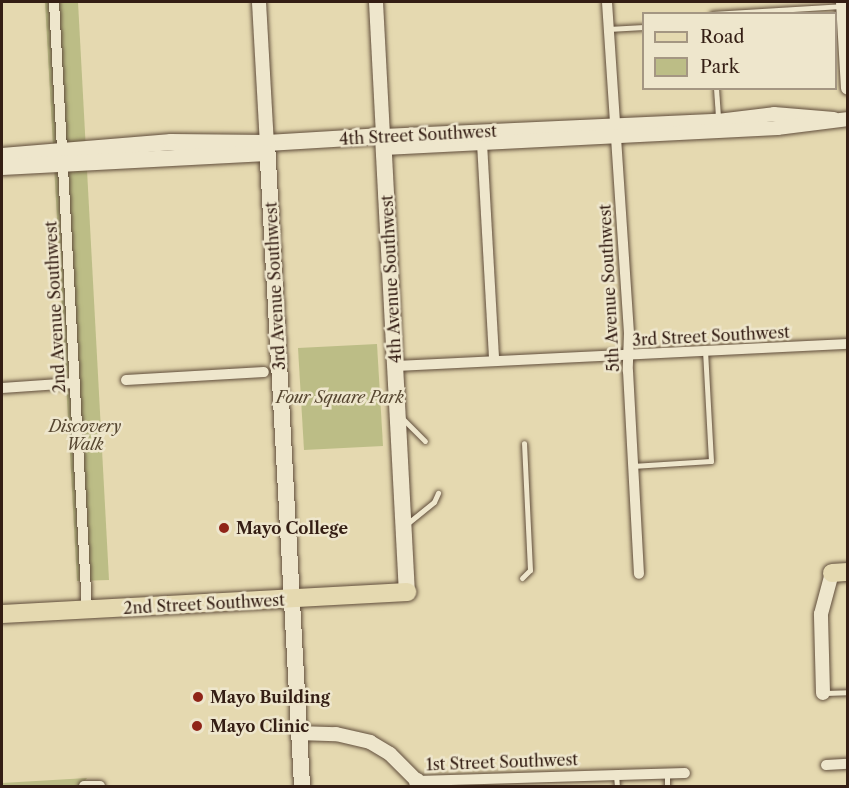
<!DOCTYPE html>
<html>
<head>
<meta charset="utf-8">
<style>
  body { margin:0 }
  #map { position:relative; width:849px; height:788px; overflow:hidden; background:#e5d9b0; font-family:"Libre Caslon Text",serif }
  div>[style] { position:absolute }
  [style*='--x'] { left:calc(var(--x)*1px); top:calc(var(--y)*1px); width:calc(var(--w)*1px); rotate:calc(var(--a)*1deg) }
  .green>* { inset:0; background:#bcbd86 }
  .roads { filter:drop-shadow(0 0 2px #604d3b) drop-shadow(0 0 2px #604d3b) }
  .service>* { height:5px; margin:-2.5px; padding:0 2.5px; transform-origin:2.5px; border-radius:2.5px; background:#eee6cc }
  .minor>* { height:10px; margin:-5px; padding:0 5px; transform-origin:5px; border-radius:5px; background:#eee6cc }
  .tertiary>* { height:14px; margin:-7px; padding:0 7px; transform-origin:7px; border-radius:7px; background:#eee6cc }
  .secondary>* { height:16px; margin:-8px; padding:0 8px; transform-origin:8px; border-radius:8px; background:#eee6cc }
  .primary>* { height:18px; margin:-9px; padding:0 9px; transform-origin:9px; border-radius:9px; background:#e5d9b0 }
  .dots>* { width:16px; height:16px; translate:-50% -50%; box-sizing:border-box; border:3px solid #eee6cc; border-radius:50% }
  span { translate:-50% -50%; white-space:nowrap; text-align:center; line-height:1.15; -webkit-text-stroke:5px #eee6cc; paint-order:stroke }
  .street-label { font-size:16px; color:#341e14 }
  .park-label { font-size:16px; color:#564630; font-style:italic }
  .poi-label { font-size:16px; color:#341e14; font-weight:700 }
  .left { translate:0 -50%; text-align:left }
  .frame { position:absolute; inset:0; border:3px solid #341e14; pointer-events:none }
  .legend { position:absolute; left:642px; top:12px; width:195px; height:78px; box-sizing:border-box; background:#eee6cc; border:2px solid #a49682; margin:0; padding:8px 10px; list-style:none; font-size:18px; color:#341e14 }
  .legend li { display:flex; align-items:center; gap:12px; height:30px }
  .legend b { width:30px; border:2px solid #a49682 }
</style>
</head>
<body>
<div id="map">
  <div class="green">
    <i style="clip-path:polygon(45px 2px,78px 2px,109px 580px,77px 581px)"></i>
    <i style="clip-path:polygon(377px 344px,383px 446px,304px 450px,298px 348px)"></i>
    <i style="clip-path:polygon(87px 778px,81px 786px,2px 786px,2px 783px)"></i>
  </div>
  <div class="roads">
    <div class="service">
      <i style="--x:712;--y:14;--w:129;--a:-3.5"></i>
      <i style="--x:608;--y:29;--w:36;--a:-3"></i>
      <i style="--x:716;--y:88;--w:32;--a:86"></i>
      <i style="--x:403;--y:419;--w:31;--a:45"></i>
      <i style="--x:632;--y:466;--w:79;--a:-3.6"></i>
      <i style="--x:711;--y:461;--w:110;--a:-93.1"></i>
      <i style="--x:408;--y:523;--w:33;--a:-39"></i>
      <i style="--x:434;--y:502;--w:10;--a:-66"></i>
      <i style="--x:522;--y:578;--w:11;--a:-45"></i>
      <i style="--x:530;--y:570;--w:127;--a:-92.7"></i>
      <i style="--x:825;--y:693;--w:23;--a:-2"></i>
      <i style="--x:667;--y:774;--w:12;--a:90"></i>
      <i style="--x:616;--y:775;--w:11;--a:85"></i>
    </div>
    <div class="minor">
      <i style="--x:54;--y:2;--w:609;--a:86.89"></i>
      <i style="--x:607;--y:2;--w:332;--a:86.2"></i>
      <i style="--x:629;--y:333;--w:38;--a:92"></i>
      <i style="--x:628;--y:371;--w:203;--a:86.9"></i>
      <i style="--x:482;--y:143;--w:218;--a:86.8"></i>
      <i style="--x:396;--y:366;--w:453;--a:-2.8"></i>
      <i style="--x:126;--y:380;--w:138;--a:-3.3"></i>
      <i style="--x:2;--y:388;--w:72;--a:-4"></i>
      <i style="--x:826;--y:765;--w:22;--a:-3"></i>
      <i style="--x:417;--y:781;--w:268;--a:-1.7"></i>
      <i style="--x:84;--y:786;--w:16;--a:0"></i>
    </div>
    <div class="tertiary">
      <i style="--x:259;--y:2;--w:141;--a:86.8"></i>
      <i style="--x:376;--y:2;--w:134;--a:87"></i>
      <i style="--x:383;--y:136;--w:335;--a:-2.6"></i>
      <i style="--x:718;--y:121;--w:56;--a:-7.1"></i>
      <i style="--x:774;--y:114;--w:60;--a:4.8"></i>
      <i style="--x:843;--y:2;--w:86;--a:86.7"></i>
      <i style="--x:384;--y:148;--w:394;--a:-2.9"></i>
      <i style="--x:777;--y:128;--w:72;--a:-7.2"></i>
      <i style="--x:823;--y:693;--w:79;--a:-91.5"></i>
      <i style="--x:821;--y:614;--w:42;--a:-75"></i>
      <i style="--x:298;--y:733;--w:38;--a:2"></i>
      <i style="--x:336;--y:734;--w:35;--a:13"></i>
      <i style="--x:370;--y:742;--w:23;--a:31"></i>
      <i style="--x:390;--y:754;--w:38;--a:45"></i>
    </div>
    <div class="secondary">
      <i style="--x:267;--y:143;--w:644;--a:86.88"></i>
      <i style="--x:2;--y:156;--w:170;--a:-4.7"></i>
      <i style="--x:171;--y:142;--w:96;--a:0.6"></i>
      <i style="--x:267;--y:143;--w:116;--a:-3.5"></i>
      <i style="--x:383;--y:136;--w:457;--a:87"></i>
      <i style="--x:2;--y:167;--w:265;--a:-3"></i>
      <i style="--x:417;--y:781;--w:5;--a:79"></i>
    </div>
    <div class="primary">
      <i style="--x:832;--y:573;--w:16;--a:-4"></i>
      <i style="--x:2;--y:614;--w:406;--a:-3.1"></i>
    </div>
  </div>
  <div class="dots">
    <i style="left:224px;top:528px;background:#8f2418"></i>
    <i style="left:198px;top:697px;background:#8f2418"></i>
    <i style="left:197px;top:726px;background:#8f2418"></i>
  </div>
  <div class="street-label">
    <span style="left:418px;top:135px;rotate:-3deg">4th Street Southwest</span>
    <span style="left:391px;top:279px;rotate:-93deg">4th Avenue Southwest</span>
    <span style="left:275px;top:286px;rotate:-93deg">3rd Avenue Southwest</span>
    <span style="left:609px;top:288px;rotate:-93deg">5th Avenue Southwest</span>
    <span style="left:55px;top:307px;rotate:-93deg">2nd Avenue Southwest</span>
    <span style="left:711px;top:336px;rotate:-3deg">3rd Street Southwest</span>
    <span style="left:204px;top:604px;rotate:-3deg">2nd Street Southwest</span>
    <span style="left:502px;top:762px;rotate:-2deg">1st Street Southwest</span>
  </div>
  <div class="park-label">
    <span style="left:340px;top:397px">Four Square Park</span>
    <span style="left:85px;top:435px">Discovery<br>Walk</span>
  </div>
  <div class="poi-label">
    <span class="left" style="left:236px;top:528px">Mayo College</span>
    <span class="left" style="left:210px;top:697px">Mayo Building</span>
    <span class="left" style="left:210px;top:726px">Mayo Clinic</span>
  </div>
  <div class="frame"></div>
  <ul class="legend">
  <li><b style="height:8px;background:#e5d9b0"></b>Road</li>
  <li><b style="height:16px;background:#bcbd86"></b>Park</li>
  </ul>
</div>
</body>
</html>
